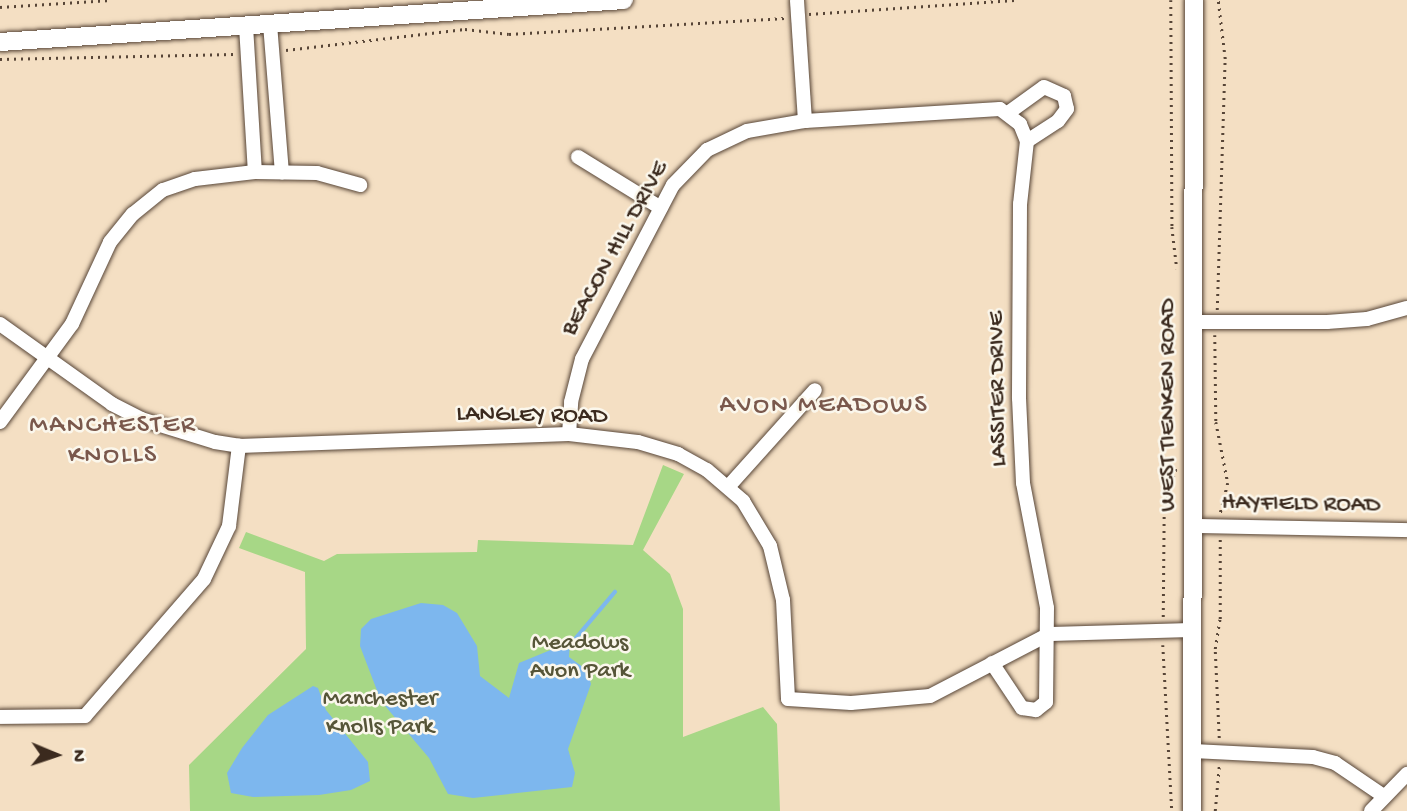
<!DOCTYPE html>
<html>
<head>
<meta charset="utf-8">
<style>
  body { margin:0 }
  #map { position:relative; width:1407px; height:811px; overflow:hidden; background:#f4dfc3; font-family:"Gochi Hand",sans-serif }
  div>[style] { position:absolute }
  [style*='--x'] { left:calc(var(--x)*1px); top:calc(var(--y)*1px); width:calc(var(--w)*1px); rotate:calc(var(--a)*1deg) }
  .green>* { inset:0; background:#a7d786 }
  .water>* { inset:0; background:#7db7ee }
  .stream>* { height:3.5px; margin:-1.75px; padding:0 1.75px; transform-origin:1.75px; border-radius:1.75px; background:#7db7ee }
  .path>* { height:2.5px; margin-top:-1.25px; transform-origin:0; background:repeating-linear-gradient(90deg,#574537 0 2px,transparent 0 7px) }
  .roads { filter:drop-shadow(0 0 2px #574537) drop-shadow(0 0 2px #574537) }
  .minor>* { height:14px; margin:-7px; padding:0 7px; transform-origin:7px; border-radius:7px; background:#fff }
  .tertiary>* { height:18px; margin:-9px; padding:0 9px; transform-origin:9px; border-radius:9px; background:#fff }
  span { translate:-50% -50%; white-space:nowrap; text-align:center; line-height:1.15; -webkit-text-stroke:5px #fbf7ec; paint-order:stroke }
  .street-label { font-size:24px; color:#3b2a1e }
  .park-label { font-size:24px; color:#565538 }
  .neighbourhood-label { font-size:26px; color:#7a584c; letter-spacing:2px }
  .north { position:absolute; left:21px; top:720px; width:70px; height:70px; -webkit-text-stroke:5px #fbf7ec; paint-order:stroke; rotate:92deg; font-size:19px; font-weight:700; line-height:28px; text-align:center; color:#3b2a1e }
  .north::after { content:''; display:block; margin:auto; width:24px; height:32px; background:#3b2a1e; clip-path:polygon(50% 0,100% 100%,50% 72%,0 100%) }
</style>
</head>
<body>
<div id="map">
  <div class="green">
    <i style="clip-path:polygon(663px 465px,684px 474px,643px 550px,670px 574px,683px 609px,683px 737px,763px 707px,777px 724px,780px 811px,190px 811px,189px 765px,306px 649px,305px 572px,239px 548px,246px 532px,324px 561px,337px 554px,477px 552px,478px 540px,633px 545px)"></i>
  </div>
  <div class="water">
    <i style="clip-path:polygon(421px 603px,443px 605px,457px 613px,477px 646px,480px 676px,509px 698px,519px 663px,570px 642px,569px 657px,587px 670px,591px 684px,568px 749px,575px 773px,572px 787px,473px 798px,448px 794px,429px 758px,381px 701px,360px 646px,361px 629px,371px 619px)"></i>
    <i style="clip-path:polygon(313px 686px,318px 688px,326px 710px,368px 762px,370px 781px,351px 790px,319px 795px,253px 797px,231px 793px,227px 773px,242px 748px,268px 715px)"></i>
  </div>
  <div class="stream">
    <i style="--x:571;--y:644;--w:68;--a:-49.8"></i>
  </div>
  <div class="path">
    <i style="--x:1171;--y:0;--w:227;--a:89.7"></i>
    <i style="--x:1172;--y:227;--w:42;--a:83.2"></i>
    <i style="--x:0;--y:7;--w:111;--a:-3.6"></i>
    <i style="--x:809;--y:14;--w:206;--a:-3.9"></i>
    <i style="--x:286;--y:50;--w:180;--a:-6.7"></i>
    <i style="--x:465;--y:29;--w:44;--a:6.5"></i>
    <i style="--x:509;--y:34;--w:276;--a:-3.3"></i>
    <i style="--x:0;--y:59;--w:234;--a:-1.2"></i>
    <i style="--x:1217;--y:310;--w:251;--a:-88.2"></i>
    <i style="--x:1225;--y:59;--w:59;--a:-96.8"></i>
    <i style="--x:1215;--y:335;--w:87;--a:89.3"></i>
    <i style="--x:1216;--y:422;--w:62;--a:78.9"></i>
    <i style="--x:1228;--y:483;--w:33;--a:104"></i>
    <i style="--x:1163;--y:617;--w:113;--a:-89.5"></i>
    <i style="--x:1164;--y:504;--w:41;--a:-71.6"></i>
    <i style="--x:1163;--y:645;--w:166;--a:86.9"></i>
    <i style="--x:1219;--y:738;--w:89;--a:-92.6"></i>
    <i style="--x:1215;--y:649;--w:30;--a:-81"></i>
    <i style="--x:1220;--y:619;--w:80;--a:-90"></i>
    <i style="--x:1215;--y:811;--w:45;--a:-84.9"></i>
  </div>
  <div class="roads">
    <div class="minor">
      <i style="--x:270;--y:24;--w:149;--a:85.4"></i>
      <i style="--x:246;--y:26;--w:146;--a:86.5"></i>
      <i style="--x:1008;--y:113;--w:44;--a:-35.8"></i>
      <i style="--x:1044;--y:87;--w:22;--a:24"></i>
      <i style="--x:1064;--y:96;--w:13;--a:77"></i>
      <i style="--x:1067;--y:109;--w:15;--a:127"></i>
      <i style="--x:1058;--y:121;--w:37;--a:147"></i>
      <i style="--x:805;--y:121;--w:195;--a:-3.5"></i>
      <i style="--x:1000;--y:109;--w:25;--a:37"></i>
      <i style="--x:1020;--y:124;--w:18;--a:68"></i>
      <i style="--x:1027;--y:141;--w:63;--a:96.3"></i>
      <i style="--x:1020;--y:204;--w:194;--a:90.3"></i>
      <i style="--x:1019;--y:398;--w:85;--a:87.3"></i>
      <i style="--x:1023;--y:483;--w:127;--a:79.1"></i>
      <i style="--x:1047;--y:608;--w:94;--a:90.6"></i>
      <i style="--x:1046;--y:702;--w:13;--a:141"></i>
      <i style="--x:1036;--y:710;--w:14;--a:-172"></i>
      <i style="--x:1022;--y:708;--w:54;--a:-123.7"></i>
      <i style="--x:578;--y:157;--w:97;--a:31.6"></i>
      <i style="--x:1194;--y:322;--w:133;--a:0"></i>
      <i style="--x:1327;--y:322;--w:40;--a:-4.3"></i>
      <i style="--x:1367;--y:319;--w:41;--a:-15.4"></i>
      <i style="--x:0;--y:324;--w:138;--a:35.5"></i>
      <i style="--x:112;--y:404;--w:33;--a:27"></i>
      <i style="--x:141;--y:419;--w:77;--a:17.3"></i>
      <i style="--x:215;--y:442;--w:24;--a:9"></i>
      <i style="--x:239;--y:446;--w:330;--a:-2.1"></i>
      <i style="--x:569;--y:434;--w:69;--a:6.6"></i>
      <i style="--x:638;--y:442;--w:42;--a:16.7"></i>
      <i style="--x:678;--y:454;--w:33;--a:29"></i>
      <i style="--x:707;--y:470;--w:48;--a:40.7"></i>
      <i style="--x:743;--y:501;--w:52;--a:59"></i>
      <i style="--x:770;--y:546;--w:56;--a:76.5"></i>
      <i style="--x:783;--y:600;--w:99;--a:87.1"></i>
      <i style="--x:788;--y:699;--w:63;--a:3.6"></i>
      <i style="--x:851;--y:703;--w:79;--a:-5.1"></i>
      <i style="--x:930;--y:696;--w:134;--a:-27.5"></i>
      <i style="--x:1049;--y:634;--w:144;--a:-1.6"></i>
      <i style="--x:0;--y:422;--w:122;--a:-53.7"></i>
      <i style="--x:72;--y:324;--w:90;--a:-65.1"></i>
      <i style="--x:110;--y:242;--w:36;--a:-51"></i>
      <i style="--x:133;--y:214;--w:38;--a:-39"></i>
      <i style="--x:163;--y:190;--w:34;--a:-19"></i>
      <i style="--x:195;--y:179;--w:60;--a:-6.7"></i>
      <i style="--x:255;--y:172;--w:62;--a:0.9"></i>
      <i style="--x:317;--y:173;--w:45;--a:15.6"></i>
      <i style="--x:569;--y:434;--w:32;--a:-86"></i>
      <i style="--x:571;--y:402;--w:44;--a:-75.7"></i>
      <i style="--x:582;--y:359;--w:196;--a:-62.4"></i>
      <i style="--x:673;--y:185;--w:49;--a:-45.8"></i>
      <i style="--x:707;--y:150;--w:44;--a:-25.4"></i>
      <i style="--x:747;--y:131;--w:59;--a:-9.8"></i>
      <i style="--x:805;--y:121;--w:121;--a:-93.8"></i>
      <i style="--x:728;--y:487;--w:130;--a:-48.1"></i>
      <i style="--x:1193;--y:526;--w:214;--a:1.1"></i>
      <i style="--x:0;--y:717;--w:85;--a:-0.7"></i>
      <i style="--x:85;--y:716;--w:181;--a:-49"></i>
      <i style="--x:204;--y:579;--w:59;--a:-64.7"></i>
      <i style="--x:229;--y:526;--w:81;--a:-82.9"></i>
      <i style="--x:1193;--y:751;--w:120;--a:2.9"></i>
      <i style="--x:1313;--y:757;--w:23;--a:15"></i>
      <i style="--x:1335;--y:763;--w:57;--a:34.2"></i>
      <i style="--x:1371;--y:811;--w:52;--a:-45.8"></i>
    </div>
    <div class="tertiary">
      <i style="--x:0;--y:42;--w:625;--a:-3.85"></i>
      <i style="--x:1192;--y:811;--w:811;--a:-89.86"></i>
    </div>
  </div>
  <div class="street-label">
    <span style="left:616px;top:249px;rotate:-61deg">BEACON HILL DRIVE</span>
    <span style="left:999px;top:389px;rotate:-91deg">LASSITER DRIVE</span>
    <span style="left:1169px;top:405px;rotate:-90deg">WEST TIENKEN ROAD</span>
    <span style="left:532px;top:416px;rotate:1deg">LANGLEY ROAD</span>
    <span style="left:1301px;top:505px;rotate:1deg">HAYFIELD ROAD</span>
  </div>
  <div class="park-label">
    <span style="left:580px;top:658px">Meadows<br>Avon Park</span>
    <span style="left:380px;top:714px">Manchester<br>Knolls Park</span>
  </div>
  <div class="neighbourhood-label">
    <span style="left:824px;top:407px">AVON MEADOWS</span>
    <span style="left:113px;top:442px">MANCHESTER<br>KNOLLS</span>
  </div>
  <div class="north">N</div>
</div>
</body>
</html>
